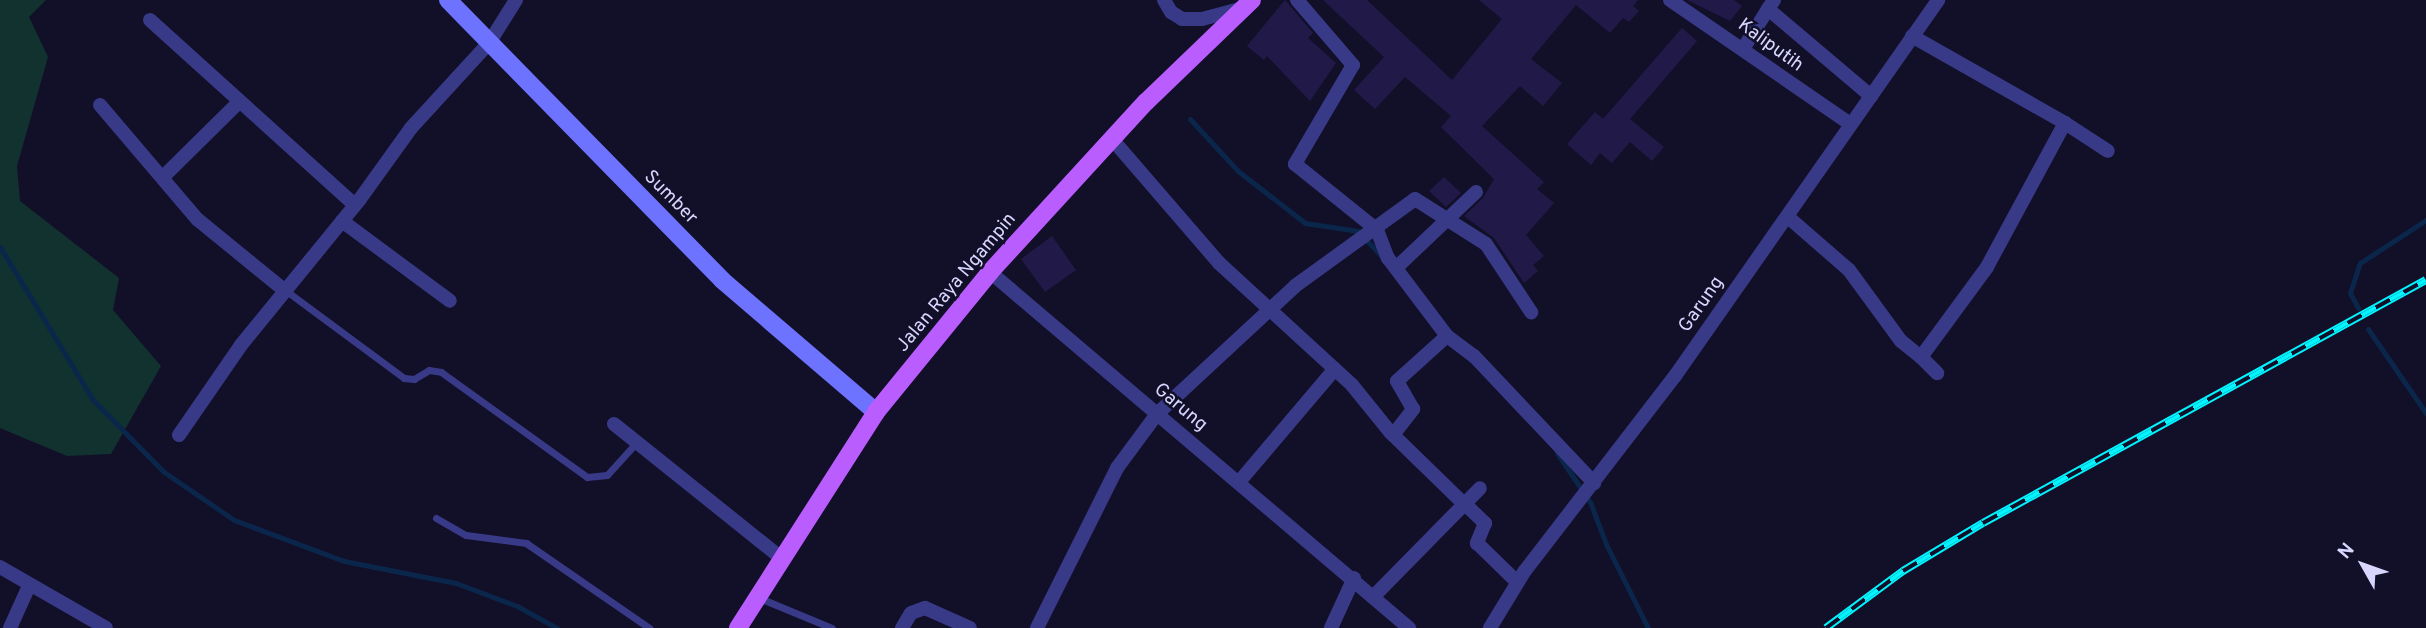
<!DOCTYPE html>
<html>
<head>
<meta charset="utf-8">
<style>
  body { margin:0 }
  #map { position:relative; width:2426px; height:628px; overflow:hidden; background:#120f28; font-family:Overpass,sans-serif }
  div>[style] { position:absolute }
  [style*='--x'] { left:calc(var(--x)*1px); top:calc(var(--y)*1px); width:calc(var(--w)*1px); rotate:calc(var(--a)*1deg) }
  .green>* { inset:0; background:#12322f }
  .stream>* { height:5px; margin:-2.5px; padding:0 2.5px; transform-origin:2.5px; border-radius:2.5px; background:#0b264b }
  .building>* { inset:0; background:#211a49 }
  .lane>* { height:7px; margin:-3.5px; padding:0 3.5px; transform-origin:3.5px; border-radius:3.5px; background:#383a88 }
  .street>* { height:14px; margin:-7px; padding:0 7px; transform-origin:7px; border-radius:7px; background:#383a88 }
  .secondary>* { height:18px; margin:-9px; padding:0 9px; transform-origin:9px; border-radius:9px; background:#6d72ff }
  .primary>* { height:18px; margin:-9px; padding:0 9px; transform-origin:9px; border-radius:9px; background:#b95dff }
  .rail>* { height:8px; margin-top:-4px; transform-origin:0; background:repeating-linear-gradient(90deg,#120f28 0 16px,#02f4ff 0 32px); box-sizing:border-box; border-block:2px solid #02f4ff }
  span { translate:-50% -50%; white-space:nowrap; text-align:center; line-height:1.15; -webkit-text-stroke:5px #120f28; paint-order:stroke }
  .street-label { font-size:19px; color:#d8d6ff }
  .north { position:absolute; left:2328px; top:530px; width:70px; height:70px; -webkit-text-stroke:5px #120f28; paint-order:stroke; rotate:310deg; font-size:19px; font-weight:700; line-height:28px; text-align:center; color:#d8d6ff }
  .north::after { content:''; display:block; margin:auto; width:24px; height:32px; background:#d8d6ff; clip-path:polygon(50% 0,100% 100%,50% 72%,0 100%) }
</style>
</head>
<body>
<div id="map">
  <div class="green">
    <i style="clip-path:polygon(0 0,46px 0,29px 17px,48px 57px,17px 166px,20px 201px,119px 278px,113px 310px,161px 366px,111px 454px,67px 456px,0 428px)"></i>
  </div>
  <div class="stream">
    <i style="--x:1190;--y:119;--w:71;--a:47.3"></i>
    <i style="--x:1238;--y:171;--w:85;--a:37.8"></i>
    <i style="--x:1305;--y:223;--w:54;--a:8.6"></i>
    <i style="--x:1358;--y:231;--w:37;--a:47"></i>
    <i style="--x:0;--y:247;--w:179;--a:58.7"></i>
    <i style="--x:93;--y:400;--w:101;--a:45.4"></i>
    <i style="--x:164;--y:472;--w:85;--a:34.4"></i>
    <i style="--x:234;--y:520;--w:117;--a:20.4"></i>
    <i style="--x:344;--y:561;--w:114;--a:11.1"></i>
    <i style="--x:456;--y:583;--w:65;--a:20.7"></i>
    <i style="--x:517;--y:606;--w:46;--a:28.8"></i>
    <i style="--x:2358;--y:308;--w:17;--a:-118"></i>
    <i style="--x:2350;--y:293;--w:32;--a:-72"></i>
    <i style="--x:2360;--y:263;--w:79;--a:-33.1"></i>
    <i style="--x:2368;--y:329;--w:102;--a:55.4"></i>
    <i style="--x:1557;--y:453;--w:59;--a:56"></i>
    <i style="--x:1590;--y:502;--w:45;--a:69.1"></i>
    <i style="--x:1606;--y:544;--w:94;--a:63.4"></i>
  </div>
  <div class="building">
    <i style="clip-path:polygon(1285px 0,1313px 33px,1308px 38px,1336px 63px,1310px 101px,1267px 56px,1264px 60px,1247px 46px)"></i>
    <i style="clip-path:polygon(1323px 0,1367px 0,1452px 80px,1502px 19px,1479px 0,1638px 0,1633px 6px,1639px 11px,1629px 22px,1623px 18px,1610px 33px,1576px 5px,1531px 59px,1562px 83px,1543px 106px,1520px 86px,1482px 126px,1544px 182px,1537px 189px,1554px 203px,1526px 235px,1544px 256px,1533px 265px,1538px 271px,1524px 283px,1494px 238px,1464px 216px,1483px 198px,1494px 179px,1441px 127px,1451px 116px,1405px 77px,1375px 109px,1354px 90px,1384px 57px)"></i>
    <i style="clip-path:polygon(1687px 0,1734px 0,1742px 6px,1730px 21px)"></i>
    <i style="clip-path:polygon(1682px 28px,1697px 41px,1630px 119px,1664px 147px,1652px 161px,1630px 142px,1612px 163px,1600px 153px,1591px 165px,1567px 144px,1595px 112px,1603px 119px)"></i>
    <i style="clip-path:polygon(1444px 177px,1461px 193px,1446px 207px,1429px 191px)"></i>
    <i style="clip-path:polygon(1052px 236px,1076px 270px,1045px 292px,1021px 259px)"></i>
  </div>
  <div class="lane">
    <i style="--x:285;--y:290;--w:148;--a:36.5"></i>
    <i style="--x:404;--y:378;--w:10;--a:6"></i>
    <i style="--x:414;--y:379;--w:17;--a:-31"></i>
    <i style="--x:429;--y:370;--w:12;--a:9"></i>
    <i style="--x:441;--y:372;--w:180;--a:35.7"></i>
    <i style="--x:587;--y:477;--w:20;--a:-6"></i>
    <i style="--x:607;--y:475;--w:45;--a:-47.7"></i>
    <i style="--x:436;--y:518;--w:34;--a:30"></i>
    <i style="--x:466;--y:535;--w:61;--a:7.6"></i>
    <i style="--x:526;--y:543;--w:150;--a:34.6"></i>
    <i style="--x:757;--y:597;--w:81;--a:22.5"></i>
  </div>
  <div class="street">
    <i style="--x:1164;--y:0;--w:14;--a:60"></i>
    <i style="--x:1171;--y:12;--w:13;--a:32"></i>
    <i style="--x:1182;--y:19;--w:20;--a:0"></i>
    <i style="--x:1202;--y:19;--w:39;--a:-15"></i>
    <i style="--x:1297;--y:0;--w:86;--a:49.3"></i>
    <i style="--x:1353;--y:65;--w:115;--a:120.4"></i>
    <i style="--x:1295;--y:164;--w:105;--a:38.8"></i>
    <i style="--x:1377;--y:230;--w:30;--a:69"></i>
    <i style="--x:1388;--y:258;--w:98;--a:52.9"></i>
    <i style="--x:1447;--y:336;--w:34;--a:37"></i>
    <i style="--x:1474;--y:356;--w:175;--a:46.6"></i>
    <i style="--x:1670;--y:0;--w:217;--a:34.5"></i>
    <i style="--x:1774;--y:0;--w:11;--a:124"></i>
    <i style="--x:1768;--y:9;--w:135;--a:40.2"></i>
    <i style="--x:150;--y:20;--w:276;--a:42.1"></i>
    <i style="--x:1743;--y:49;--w:47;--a:-58"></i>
    <i style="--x:100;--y:105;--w:150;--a:49.6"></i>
    <i style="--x:197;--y:219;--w:112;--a:39.2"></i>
    <i style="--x:2065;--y:123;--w:51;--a:33.1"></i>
    <i style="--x:1112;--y:139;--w:164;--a:49.2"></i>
    <i style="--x:1219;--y:263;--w:180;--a:42.5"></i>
    <i style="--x:1352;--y:385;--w:60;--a:51"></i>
    <i style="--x:1390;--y:432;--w:100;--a:44.2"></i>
    <i style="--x:163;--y:177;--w:105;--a:-44.6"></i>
    <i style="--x:1788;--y:217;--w:81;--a:41"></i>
    <i style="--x:1849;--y:270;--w:88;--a:53.8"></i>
    <i style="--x:1901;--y:341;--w:26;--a:39"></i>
    <i style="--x:1921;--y:357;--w:112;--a:-53.7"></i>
    <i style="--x:1987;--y:267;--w:164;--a:-61.6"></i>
    <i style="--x:2065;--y:123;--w:176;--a:-150.4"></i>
    <i style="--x:342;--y:221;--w:134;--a:36.5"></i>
    <i style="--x:1397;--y:267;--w:109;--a:-43.5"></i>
    <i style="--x:990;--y:272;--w:550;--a:40.35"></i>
    <i style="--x:1921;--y:357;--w:23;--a:45"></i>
    <i style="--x:614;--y:424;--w:213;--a:38.7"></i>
    <i style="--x:179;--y:435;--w:109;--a:-55.4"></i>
    <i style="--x:241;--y:345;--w:188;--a:-50.8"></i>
    <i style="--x:360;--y:199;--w:87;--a:-54.3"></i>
    <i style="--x:411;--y:128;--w:115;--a:-47.5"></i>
    <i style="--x:489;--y:43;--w:51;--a:-57.9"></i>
    <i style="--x:1393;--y:435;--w:33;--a:-52"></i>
    <i style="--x:1413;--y:409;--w:32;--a:-120"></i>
    <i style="--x:1397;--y:381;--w:67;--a:-42"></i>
    <i style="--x:1239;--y:482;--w:148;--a:-49.7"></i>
    <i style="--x:1465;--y:504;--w:28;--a:44"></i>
    <i style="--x:1485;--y:523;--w:22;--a:112"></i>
    <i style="--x:1477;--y:543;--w:56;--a:44.3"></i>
    <i style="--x:0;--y:567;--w:122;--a:29.9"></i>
    <i style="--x:1374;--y:596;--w:151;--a:-45.5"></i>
    <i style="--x:10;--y:628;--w:46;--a:-65.7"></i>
    <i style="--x:902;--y:628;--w:17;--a:-59"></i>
    <i style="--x:911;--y:613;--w:15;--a:-20"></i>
    <i style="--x:925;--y:608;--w:49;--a:24"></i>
    <i style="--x:1037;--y:628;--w:179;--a:-63.4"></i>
    <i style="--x:1117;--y:468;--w:67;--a:-53.5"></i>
    <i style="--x:1157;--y:414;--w:188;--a:-42.8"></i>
    <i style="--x:1295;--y:286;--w:148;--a:-35.9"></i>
    <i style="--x:1415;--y:199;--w:84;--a:32.4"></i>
    <i style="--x:1486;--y:244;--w:82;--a:56.5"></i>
    <i style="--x:1331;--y:628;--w:55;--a:-65.3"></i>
    <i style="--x:1490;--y:628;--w:66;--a:-58.7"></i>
    <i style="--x:1524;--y:572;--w:247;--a:-52.4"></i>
    <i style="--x:1675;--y:376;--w:459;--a:-55"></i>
  </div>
  <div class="secondary">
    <i style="--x:448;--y:0;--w:392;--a:45.6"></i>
    <i style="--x:722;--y:280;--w:203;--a:40.6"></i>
  </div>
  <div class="primary">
    <i style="--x:738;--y:628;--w:256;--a:-57.4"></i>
    <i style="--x:876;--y:412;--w:181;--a:-50.8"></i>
    <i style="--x:990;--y:272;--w:231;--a:-47.5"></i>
    <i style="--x:1146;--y:102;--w:147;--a:-43.9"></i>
  </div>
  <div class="rail">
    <i style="--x:1826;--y:628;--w:96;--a:-36.5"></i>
    <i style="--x:1903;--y:571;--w:93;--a:-31"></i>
    <i style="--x:1983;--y:523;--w:505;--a:-28.75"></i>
  </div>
  <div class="street-label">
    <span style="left:1770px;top:46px;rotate:36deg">Kaliputih</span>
    <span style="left:670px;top:198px;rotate:45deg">Sumber</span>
    <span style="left:957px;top:283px;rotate:-50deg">Jalan Raya Ngampin</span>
    <span style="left:1702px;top:305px;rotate:-55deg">Garung</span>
    <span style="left:1180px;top:408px;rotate:40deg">Garung</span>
  </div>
  <div class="north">N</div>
</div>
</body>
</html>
